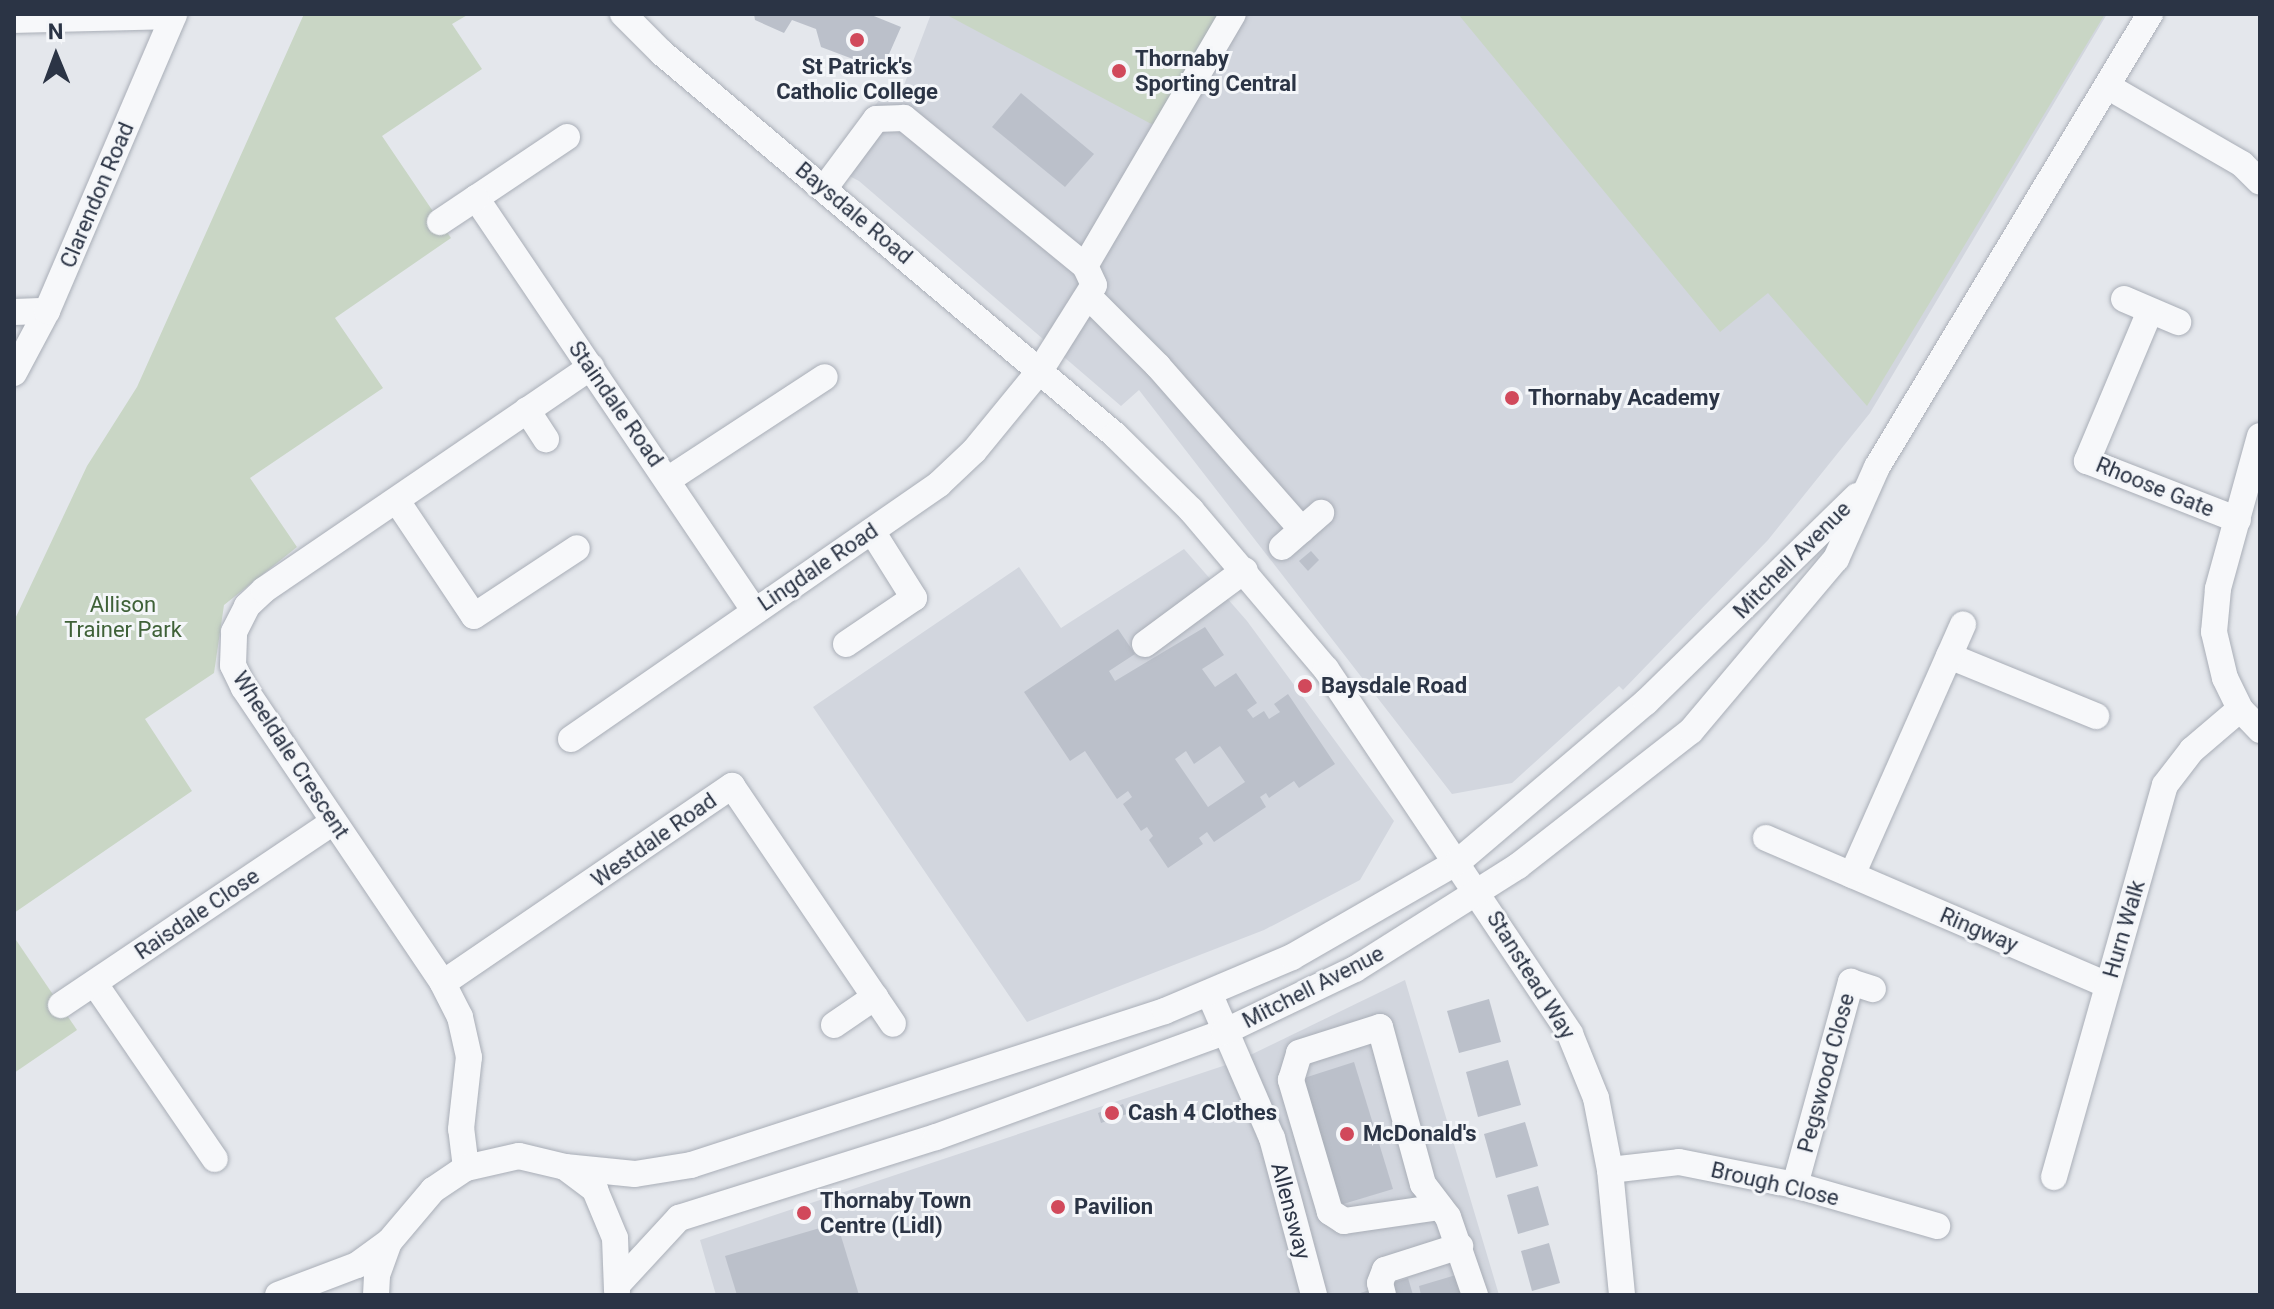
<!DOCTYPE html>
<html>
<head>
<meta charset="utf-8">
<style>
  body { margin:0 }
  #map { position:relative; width:2274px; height:1309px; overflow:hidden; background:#e4e7ec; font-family:Roboto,sans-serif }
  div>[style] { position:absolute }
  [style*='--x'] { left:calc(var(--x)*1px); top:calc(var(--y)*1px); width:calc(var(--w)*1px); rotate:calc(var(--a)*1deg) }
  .built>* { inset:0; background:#d2d6de }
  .green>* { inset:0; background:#c9d6c5 }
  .building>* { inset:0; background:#bbc0ca }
  .roads { filter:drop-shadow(0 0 2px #a9aeb7) drop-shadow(0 0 2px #a9aeb7) }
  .minor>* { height:26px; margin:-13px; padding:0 13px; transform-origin:13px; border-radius:13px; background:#f7f8fa }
  .dots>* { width:22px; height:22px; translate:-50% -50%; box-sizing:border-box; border:4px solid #f4f6f9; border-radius:50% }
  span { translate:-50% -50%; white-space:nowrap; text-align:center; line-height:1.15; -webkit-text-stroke:6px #f4f6f9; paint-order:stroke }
  .poi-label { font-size:22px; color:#2b3445; font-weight:700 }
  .left { translate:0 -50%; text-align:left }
  .street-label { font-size:22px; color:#2b3445 }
  .park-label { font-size:22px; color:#3f6138 }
  .frame { position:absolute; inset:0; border:16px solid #2b3445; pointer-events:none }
  .north { position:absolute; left:16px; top:16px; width:80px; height:80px; -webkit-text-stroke:6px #f4f6f9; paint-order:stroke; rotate:359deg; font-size:22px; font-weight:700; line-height:32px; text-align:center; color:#2b3445 }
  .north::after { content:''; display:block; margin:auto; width:28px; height:36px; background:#2b3445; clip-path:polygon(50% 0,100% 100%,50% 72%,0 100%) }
</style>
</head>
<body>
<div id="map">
  <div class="built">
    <i style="clip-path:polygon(931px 14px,2107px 14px,1870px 413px,1768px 540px,1623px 690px,1619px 686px,1512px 783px,1452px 794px,1139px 390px,1121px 406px,859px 181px,830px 166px,888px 88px,901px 93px)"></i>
    <i style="clip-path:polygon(1184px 549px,1247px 621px,1394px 821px,1360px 880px,1264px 930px,1027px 1022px,813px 707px,1019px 567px,1061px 628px)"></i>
    <i style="clip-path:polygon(1405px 980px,1499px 1295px,716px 1295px,700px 1240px,1238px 1061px)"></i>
  </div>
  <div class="green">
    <i style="clip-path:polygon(304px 14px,469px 14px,452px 24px,482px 69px,382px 136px,451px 238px,335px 318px,383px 388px,250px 478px,297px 547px,224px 605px,214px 673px,145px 719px,192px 791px,14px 913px,14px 621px,87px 466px,137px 387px)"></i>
    <i style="clip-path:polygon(945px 14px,1219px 14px,1157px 127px)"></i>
    <i style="clip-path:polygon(1458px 14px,2105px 14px,1867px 406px,1768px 293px,1720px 332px)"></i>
    <i style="clip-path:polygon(14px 937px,77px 1030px,14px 1073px)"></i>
  </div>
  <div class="building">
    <i style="clip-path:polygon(754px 14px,869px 14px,901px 27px,882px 70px,821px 47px,816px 29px,792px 20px,784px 33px,755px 20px)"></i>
    <i style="clip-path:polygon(1021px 93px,1094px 154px,1065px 187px,992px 127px)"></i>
    <i style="clip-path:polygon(1311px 551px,1319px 560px,1308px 571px,1299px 561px)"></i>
    <i style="clip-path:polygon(evenodd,1205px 627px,1224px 655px,1202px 669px,1215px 687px,1236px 673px,1257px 703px,1247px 710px,1253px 718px,1264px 711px,1269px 719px,1280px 712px,1274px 704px,1288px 694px,1335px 764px,1299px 788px,1294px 781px,1269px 798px,1266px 793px,1260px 797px,1266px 807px,1214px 842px,1207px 832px,1199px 838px,1203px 844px,1168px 868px,1149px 840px,1153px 836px,1147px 827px,1141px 831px,1123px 804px,1132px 797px,1128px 791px,1117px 799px,1085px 751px,1070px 761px,1024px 692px,1118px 629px,1135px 654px,1109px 671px,1115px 681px,1205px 627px,1220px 746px,1245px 782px,1208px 807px,1175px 759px,1186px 751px,1194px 764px,1220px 746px)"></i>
    <i style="clip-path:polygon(1489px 999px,1501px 1042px,1459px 1053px,1447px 1011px)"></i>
    <i style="clip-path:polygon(1508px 1060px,1521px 1105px,1478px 1117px,1466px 1072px)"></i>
    <i style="clip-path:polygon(1354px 1062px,1393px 1189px,1340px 1205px,1301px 1079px)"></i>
    <i style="clip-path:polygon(1123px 1104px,1127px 1114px,1101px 1123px,1098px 1113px)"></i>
    <i style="clip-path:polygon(1525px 1122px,1538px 1166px,1496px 1178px,1484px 1134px)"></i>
    <i style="clip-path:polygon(1538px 1186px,1549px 1225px,1518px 1234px,1507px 1195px)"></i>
    <i style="clip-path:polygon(837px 1223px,859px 1295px,737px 1295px,725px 1256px)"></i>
    <i style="clip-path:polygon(1549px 1243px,1560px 1283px,1532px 1291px,1521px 1251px)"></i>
    <i style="clip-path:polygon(1456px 1275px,1462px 1295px,1421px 1295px,1419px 1286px)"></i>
    <i style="clip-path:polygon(1408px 1278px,1413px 1295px,1358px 1295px,1357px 1294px)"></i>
  </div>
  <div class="roads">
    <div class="minor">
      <i style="--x:623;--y:14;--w:55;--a:45"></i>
      <i style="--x:662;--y:53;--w:593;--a:40.14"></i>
      <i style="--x:1115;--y:435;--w:107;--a:44.6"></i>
      <i style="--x:1191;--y:510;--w:209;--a:49.7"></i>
      <i style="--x:1326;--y:669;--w:439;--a:56.2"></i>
      <i style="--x:1570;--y:1034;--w:69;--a:67.9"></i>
      <i style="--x:1596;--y:1098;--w:73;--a:79"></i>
      <i style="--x:1610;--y:1170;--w:126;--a:84.5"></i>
      <i style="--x:14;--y:20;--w:159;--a:-1.4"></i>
      <i style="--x:2107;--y:86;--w:156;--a:30"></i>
      <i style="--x:2242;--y:164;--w:25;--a:45"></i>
      <i style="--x:567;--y:137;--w:110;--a:146.2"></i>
      <i style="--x:476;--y:198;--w:497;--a:56"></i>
      <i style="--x:440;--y:222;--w:43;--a:-33.7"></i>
      <i style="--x:1085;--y:266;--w:292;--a:-59.6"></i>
      <i style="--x:1089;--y:297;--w:98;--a:45"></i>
      <i style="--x:1158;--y:366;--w:218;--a:48.7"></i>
      <i style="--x:2124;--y:299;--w:59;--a:23.1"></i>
      <i style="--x:2150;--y:311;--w:163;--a:112.8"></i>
      <i style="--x:2087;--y:461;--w:162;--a:21.3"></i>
      <i style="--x:14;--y:312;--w:33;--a:-2"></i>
      <i style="--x:14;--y:373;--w:70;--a:-62"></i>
      <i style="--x:47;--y:311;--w:323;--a:-66.8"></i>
      <i style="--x:527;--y:410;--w:35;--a:57"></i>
      <i style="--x:2260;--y:436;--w:159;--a:105.4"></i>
      <i style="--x:2218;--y:589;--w:43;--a:95.3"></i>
      <i style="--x:2214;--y:632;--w:47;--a:76.6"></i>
      <i style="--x:2225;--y:678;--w:34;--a:64"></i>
      <i style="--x:2240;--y:709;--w:29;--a:46"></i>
      <i style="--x:669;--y:479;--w:186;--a:-33.2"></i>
      <i style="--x:397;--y:501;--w:138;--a:56.2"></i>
      <i style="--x:474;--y:616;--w:123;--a:-33.4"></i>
      <i style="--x:1282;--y:547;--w:52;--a:-41.1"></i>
      <i style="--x:846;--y:644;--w:82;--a:-34.1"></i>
      <i style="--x:914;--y:598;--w:79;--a:-122.1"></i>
      <i style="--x:1145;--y:644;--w:124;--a:-36.5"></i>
      <i style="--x:1949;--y:656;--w:159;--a:22.2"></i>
      <i style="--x:571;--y:739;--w:448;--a:-34.7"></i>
      <i style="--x:939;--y:484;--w:48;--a:-43.3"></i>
      <i style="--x:974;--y:451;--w:106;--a:-50.7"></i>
      <i style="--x:1041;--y:369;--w:99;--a:-57.8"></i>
      <i style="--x:1094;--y:285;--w:21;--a:-115"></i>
      <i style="--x:1085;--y:266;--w:234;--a:-140.7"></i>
      <i style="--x:904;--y:118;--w:28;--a:178"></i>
      <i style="--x:876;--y:119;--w:87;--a:126.6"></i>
      <i style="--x:1766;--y:838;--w:371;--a:23.3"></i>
      <i style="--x:1852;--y:875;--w:274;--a:-66.1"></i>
      <i style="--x:443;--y:983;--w:350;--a:-34.3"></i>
      <i style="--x:732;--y:786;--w:287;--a:55.9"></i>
      <i style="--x:95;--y:984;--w:212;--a:55.6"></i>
      <i style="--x:1210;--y:995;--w:156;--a:66.6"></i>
      <i style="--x:1272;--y:1138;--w:163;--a:75"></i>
      <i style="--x:61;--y:1005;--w:328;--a:-33.9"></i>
      <i style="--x:834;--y:1025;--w:50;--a:-34.3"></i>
      <i style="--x:565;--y:1167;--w:70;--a:5.7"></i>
      <i style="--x:635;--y:1174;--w:57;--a:-9.1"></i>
      <i style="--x:691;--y:1165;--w:498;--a:-18"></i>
      <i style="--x:1165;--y:1011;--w:138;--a:-23"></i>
      <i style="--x:1292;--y:957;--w:193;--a:-29.9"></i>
      <i style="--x:1459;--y:861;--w:245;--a:-40.4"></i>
      <i style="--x:1646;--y:702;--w:295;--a:-44.3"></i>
      <i style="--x:466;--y:1168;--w:39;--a:-97"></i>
      <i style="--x:461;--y:1129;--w:72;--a:-83.7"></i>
      <i style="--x:469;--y:1057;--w:41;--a:-102.7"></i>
      <i style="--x:460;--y:1017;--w:38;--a:-117"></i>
      <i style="--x:443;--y:983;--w:356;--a:-124"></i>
      <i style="--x:244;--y:688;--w:25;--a:-116"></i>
      <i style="--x:233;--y:665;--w:33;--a:-88"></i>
      <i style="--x:234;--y:632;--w:29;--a:-63"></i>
      <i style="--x:247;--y:606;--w:23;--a:-43"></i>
      <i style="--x:264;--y:590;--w:396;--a:-34.3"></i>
      <i style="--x:1610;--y:1170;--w:69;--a:-6.6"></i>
      <i style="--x:1679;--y:1162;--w:118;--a:11.2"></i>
      <i style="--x:1795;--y:1185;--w:148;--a:16.1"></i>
      <i style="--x:2054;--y:1177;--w:407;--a:-74.2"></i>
      <i style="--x:2165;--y:785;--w:44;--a:-52.4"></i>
      <i style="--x:2192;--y:750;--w:63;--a:-40.5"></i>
      <i style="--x:1795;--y:1185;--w:211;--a:-74.6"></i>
      <i style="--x:1851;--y:982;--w:23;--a:18"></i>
      <i style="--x:1440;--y:1207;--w:97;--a:171.7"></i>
      <i style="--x:1344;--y:1221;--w:17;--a:-147"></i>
      <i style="--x:1330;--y:1212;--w:138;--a:-106.5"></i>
      <i style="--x:1291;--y:1080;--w:28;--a:-73"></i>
      <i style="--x:1299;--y:1053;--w:85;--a:-17.8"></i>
      <i style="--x:1380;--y:1027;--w:163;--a:74.7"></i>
      <i style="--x:1423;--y:1184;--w:41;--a:52.9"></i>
      <i style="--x:1448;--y:1217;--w:83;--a:70.9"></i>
      <i style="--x:618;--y:1284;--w:90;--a:-47.3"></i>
      <i style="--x:679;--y:1218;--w:269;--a:-17.5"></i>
      <i style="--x:936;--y:1137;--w:307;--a:-20"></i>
      <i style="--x:1224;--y:1032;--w:145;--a:-25.7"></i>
      <i style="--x:1355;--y:969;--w:193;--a:-32.3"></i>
      <i style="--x:1518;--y:866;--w:219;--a:-38"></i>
      <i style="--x:1691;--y:731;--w:225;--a:-49.9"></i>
      <i style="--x:1836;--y:559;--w:101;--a:-66"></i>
      <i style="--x:1877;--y:467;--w:529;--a:-58.92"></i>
      <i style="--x:278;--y:1295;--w:85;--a:-20.8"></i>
      <i style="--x:357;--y:1265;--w:39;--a:-36"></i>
      <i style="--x:376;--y:1295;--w:20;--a:-87"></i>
      <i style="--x:377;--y:1275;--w:35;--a:-70"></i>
      <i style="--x:389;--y:1242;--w:68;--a:-49.8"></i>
      <i style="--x:433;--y:1190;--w:40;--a:-34"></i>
      <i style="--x:466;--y:1168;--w:54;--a:-12.8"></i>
      <i style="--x:519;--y:1156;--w:47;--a:13.4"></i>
      <i style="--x:565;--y:1167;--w:38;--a:37"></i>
      <i style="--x:595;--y:1190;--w:52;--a:67.4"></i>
      <i style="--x:615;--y:1238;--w:53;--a:87.8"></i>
      <i style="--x:1383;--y:1295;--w:12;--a:-104"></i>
      <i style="--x:1380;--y:1283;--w:14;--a:-69"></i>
      <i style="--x:1385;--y:1270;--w:79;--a:-17.7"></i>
    </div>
  </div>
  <div class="dots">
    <i style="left:857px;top:40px;background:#d1495b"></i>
    <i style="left:1119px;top:71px;background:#d1495b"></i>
    <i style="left:1512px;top:398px;background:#d1495b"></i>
    <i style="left:1305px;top:686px;background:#d1495b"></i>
    <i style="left:1112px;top:1113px;background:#d1495b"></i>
    <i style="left:1347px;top:1134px;background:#d1495b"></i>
    <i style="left:1058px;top:1207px;background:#d1495b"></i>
    <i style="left:804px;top:1213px;background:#d1495b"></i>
  </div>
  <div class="poi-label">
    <span class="left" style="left:1135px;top:71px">Thornaby<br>Sporting Central</span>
    <span style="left:857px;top:79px">St Patrick's<br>Catholic College</span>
    <span class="left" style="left:1528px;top:398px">Thornaby Academy</span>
    <span class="left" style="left:1321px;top:686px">Baysdale Road</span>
    <span class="left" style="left:1128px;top:1113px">Cash 4 Clothes</span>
    <span class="left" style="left:1363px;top:1134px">McDonald's</span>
    <span class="left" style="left:820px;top:1213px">Thornaby Town<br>Centre (Lidl)</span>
    <span class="left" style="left:1074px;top:1207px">Pavilion</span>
  </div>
  <div class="street-label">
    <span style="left:97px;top:195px;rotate:-67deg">Clarendon Road</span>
    <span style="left:854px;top:213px;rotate:40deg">Baysdale Road</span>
    <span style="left:616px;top:404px;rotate:55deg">Staindale Road</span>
    <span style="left:2155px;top:487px;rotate:22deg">Rhoose Gate</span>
    <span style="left:1792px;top:560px;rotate:-45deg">Mitchell Avenue</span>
    <span style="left:818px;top:567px;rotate:-34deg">Lingdale Road</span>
    <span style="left:291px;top:755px;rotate:57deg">Wheeldale Crescent</span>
    <span style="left:654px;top:840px;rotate:-35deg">Westdale Road</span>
    <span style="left:197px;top:914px;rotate:-34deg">Raisdale Close</span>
    <span style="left:2124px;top:929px;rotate:-74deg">Hurn Walk</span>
    <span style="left:1979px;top:930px;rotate:23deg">Ringway</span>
    <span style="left:1531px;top:975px;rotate:58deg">Stanstead Way</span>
    <span style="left:1313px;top:987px;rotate:-27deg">Mitchell Avenue</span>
    <span style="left:1826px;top:1073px;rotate:-75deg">Pegswood Close</span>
    <span style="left:1775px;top:1184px;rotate:13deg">Brough Close</span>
    <span style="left:1291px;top:1211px;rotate:75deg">Allensway</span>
  </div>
  <div class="park-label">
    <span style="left:123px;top:617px">Allison<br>Trainer Park</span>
  </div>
  <div class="frame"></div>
  <div class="north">N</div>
</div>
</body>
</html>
